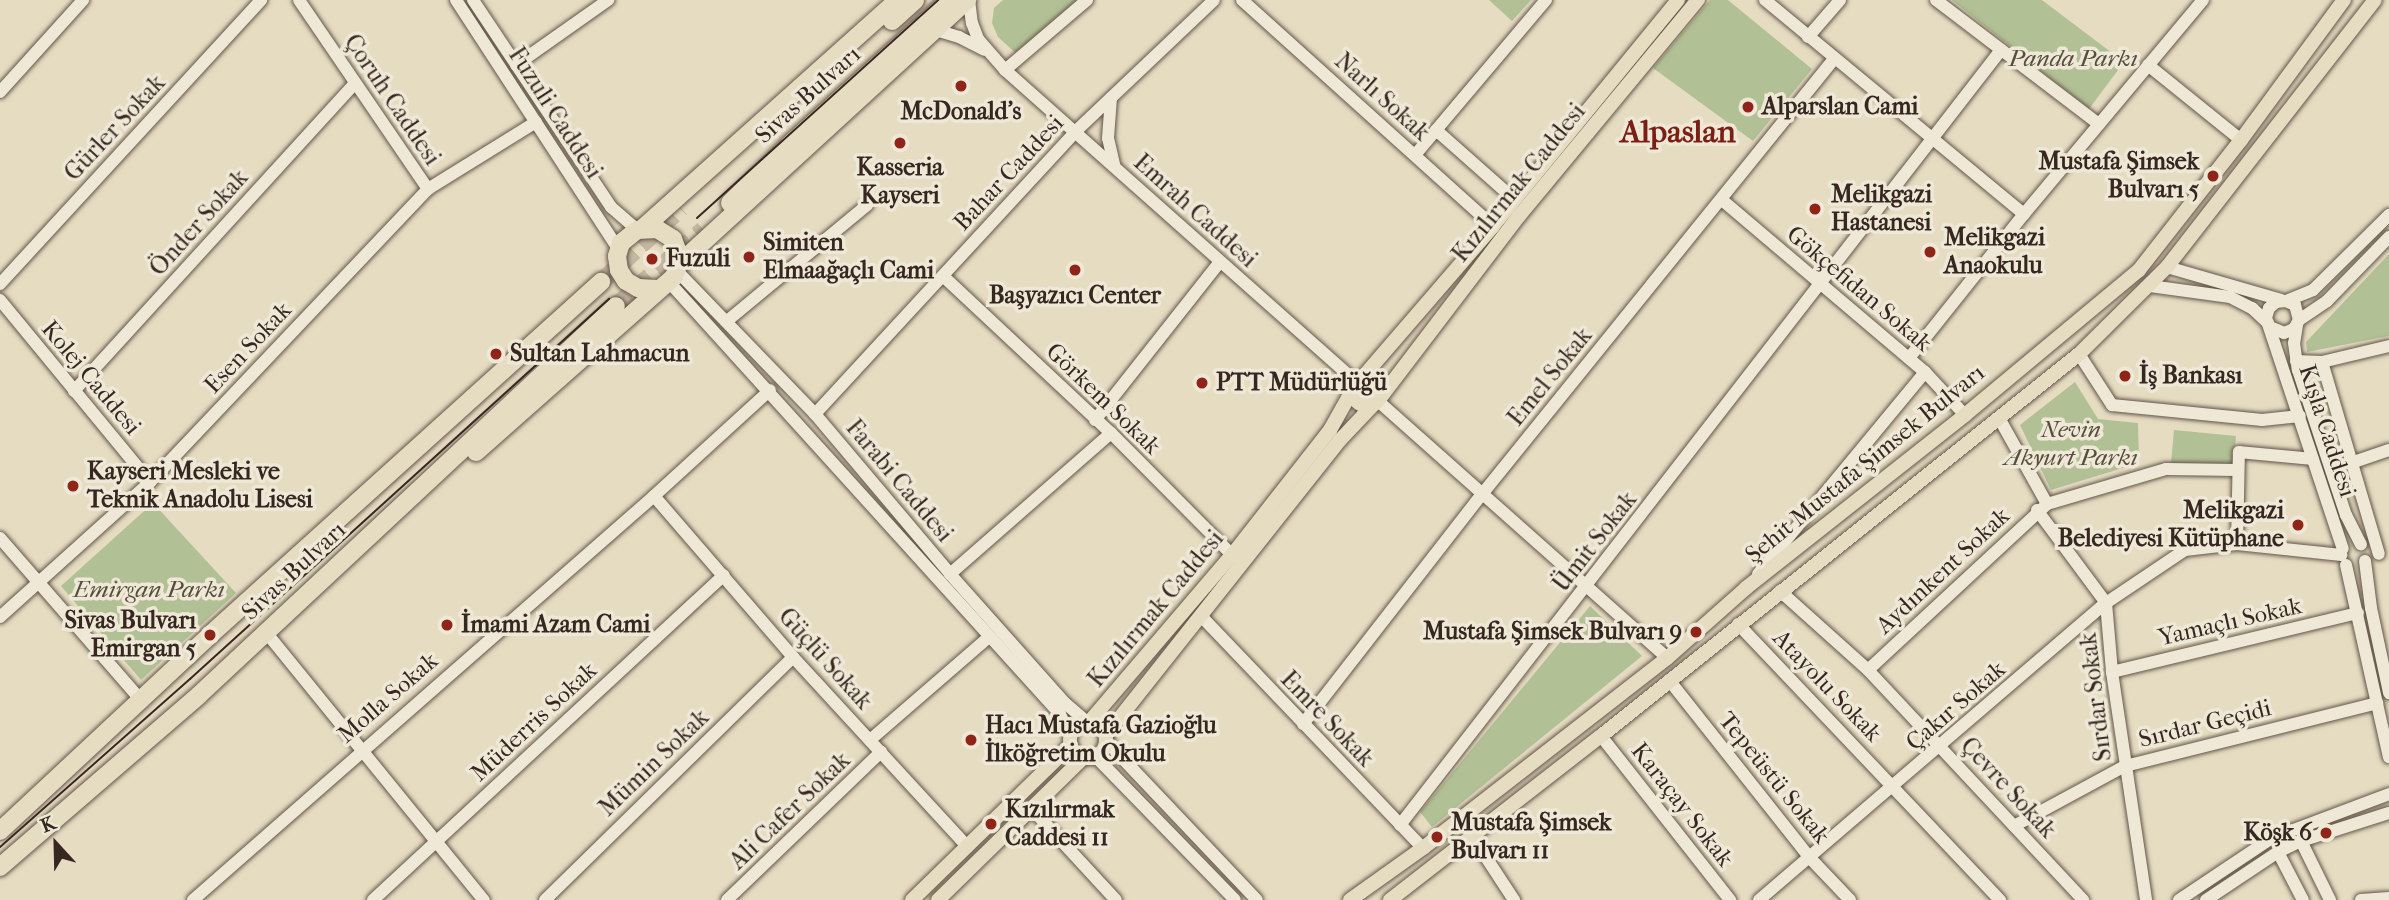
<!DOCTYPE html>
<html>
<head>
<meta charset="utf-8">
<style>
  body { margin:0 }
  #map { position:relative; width:2389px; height:900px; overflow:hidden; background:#e6dcc2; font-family:"IM FELL French Canon",serif }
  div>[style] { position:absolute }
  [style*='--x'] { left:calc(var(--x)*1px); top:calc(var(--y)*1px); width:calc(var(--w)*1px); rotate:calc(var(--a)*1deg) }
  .green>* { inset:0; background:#b2c195 }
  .highway-tunnel>* { height:18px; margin-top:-9px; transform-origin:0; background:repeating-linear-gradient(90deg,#c3b8a2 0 18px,transparent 0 27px) }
  .roads { filter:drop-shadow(0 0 2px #625548) drop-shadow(0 0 2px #625548) }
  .minor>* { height:12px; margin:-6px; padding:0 6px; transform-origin:6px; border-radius:6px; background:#efe8d7 }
  .major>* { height:14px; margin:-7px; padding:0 7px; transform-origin:7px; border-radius:7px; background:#e6dcc2 }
  .major>.ring { margin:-7px; padding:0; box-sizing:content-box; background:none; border:14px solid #e6dcc2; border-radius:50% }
  .highway>* { height:18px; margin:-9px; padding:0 9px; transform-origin:9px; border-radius:9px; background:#e6dcc2 }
  .tram>* { height:2px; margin:-1px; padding:0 1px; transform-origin:1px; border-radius:1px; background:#362820 }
  .dots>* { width:19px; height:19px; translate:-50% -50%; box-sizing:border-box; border:4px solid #efe8d7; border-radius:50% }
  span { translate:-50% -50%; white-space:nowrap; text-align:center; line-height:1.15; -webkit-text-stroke:7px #efe8d7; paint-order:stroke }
  .park-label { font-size:24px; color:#554e3d; font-style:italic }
  .street-label { font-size:24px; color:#362820 }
  .poi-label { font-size:24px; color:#362820; font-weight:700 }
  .left { translate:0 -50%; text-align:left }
  .right { translate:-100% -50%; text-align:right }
  .district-label { font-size:32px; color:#7a1f14; font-weight:700 }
  .north { position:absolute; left:21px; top:809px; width:70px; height:70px; -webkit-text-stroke:5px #efe8d7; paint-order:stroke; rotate:338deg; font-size:19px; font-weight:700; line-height:28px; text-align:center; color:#362820 }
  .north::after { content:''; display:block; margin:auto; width:24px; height:32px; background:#362820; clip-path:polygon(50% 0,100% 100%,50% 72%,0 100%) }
</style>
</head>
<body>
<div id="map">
  <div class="green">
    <i style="clip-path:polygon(1003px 0,1085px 0,1020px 57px,998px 37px,992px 23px,994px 8px)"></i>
    <i style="clip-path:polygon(1489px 0,1531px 0,1512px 21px)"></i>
    <i style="clip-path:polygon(1710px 0,1728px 0,1812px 69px,1753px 141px,1653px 68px)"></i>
    <i style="clip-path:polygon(1952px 0,2042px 0,2124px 62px,2089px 109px)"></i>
    <i style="clip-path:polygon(2389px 254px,2389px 336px,2307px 352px,2306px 342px)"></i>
    <i style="clip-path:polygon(2075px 382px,2098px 419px,2138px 423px,2139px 463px,2051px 490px,2020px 425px)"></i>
    <i style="clip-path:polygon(2174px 430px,2236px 436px,2233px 468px,2171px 463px)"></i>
    <i style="clip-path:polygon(153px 503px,236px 593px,141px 680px,61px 586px)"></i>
    <i style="clip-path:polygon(1590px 606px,1642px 656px,1432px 827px,1420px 812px)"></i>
  </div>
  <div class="highway-tunnel">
    <i style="--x:601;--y:282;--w:109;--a:-42.8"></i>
    <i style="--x:616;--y:306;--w:116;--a:-41.1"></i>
  </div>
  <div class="roads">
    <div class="minor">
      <i style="--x:299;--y:0;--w:229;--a:55.7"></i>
      <i style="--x:456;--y:0;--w:298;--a:56.9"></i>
      <i style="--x:473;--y:0;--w:249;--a:56.3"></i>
      <i style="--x:611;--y:207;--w:35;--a:41"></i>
      <i style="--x:969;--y:0;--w:23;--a:83"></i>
      <i style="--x:972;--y:23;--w:17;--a:69"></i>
      <i style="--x:978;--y:39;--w:41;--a:48.9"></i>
      <i style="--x:1005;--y:70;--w:471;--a:41.6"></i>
      <i style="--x:1242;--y:0;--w:338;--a:42"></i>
      <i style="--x:1765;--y:0;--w:336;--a:39.6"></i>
      <i style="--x:1936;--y:0;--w:205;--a:37.3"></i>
      <i style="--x:936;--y:30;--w:24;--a:17"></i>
      <i style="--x:959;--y:37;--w:28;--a:27"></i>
      <i style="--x:1808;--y:37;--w:49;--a:-49.1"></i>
      <i style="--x:516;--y:65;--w:113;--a:-35.2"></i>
      <i style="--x:2148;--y:65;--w:119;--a:38.9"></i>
      <i style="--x:1005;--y:70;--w:108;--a:-40.5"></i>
      <i style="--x:0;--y:92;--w:124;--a:-47.9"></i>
      <i style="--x:1111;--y:98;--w:40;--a:94.3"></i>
      <i style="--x:1108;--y:138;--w:28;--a:77"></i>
      <i style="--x:1436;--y:130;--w:104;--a:41.5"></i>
      <i style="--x:1415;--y:155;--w:203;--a:-49.8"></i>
      <i style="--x:1722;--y:200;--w:266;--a:40.3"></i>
      <i style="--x:1925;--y:372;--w:59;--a:47.1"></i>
      <i style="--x:2167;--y:267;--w:119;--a:16.1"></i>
      <i style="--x:677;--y:271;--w:199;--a:46"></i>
      <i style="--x:815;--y:414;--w:209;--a:49.8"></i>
      <i style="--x:950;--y:574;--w:173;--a:48.3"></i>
      <i style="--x:1065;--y:703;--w:28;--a:41"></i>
      <i style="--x:943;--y:276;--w:230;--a:43.1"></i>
      <i style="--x:1111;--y:433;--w:172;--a:45.2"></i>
      <i style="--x:669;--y:282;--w:583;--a:47.85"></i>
      <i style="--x:1060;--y:714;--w:24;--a:66"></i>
      <i style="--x:0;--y:284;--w:386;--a:-47.4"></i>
      <i style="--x:2150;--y:286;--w:81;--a:7.8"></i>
      <i style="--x:2230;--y:297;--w:25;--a:27"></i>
      <i style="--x:2252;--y:308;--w:22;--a:43"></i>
      <i style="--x:0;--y:300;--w:236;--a:50.5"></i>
      <i style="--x:2286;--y:301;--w:29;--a:-22"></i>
      <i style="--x:2313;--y:290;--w:107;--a:-44.6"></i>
      <i style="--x:2299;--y:320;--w:34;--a:-34"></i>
      <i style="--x:2327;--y:301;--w:89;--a:-45.9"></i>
      <i style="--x:727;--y:321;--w:182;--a:-39.6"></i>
      <i style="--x:2297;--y:325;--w:18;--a:99"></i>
      <i style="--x:2294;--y:343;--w:27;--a:82"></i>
      <i style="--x:2298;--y:370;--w:153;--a:71.7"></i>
      <i style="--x:2346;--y:515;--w:33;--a:63"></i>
      <i style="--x:2270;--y:327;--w:15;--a:23"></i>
      <i style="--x:2284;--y:333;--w:11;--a:-22"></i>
      <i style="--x:2294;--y:329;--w:10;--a:-61"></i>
      <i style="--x:2299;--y:320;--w:16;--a:-105"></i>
      <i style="--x:2295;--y:305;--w:10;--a:-156"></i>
      <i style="--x:2286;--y:301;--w:10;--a:174"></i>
      <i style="--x:2276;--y:302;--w:9;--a:139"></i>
      <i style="--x:2269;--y:308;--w:10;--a:107"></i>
      <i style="--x:2266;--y:318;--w:243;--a:71.6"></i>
      <i style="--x:2079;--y:354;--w:61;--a:57.1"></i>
      <i style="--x:2112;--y:405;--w:151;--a:5.7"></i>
      <i style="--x:2262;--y:420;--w:38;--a:-6"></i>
      <i style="--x:1909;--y:358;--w:184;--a:-51.4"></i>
      <i style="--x:2024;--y:214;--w:279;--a:-50.1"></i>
      <i style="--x:2296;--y:361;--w:26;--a:2"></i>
      <i style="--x:2322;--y:362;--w:69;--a:-13.4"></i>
      <i style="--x:2322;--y:362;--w:200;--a:73.5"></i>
      <i style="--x:74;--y:391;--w:417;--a:-47.6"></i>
      <i style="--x:1378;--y:401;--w:387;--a:41.6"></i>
      <i style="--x:815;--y:414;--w:385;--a:-47.3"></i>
      <i style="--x:1076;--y:131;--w:190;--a:-43.5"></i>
      <i style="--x:1999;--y:418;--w:98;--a:60.8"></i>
      <i style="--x:1095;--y:420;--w:201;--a:-51.7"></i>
      <i style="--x:2351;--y:463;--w:40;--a:-18.9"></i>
      <i style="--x:654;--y:496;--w:213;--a:49.2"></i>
      <i style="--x:793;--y:657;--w:258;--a:47.4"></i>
      <i style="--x:2037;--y:510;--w:116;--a:53.4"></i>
      <i style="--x:2106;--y:603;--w:69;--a:85"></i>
      <i style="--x:2112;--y:672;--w:231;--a:81.5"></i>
      <i style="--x:0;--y:538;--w:215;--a:49"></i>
      <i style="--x:2237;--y:544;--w:92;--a:-88.8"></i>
      <i style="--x:2239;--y:452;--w:74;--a:5.4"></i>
      <i style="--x:2365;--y:561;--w:47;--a:82.7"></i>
      <i style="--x:2371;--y:608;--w:87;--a:78"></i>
      <i style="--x:2346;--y:565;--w:197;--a:77.4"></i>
      <i style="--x:950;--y:574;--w:214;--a:-41.2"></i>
      <i style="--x:1758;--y:574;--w:262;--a:-50.4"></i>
      <i style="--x:1780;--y:591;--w:118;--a:41.9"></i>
      <i style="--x:1868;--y:670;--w:315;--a:46.9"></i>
      <i style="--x:0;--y:617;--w:202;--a:-42"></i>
      <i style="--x:150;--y:482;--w:404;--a:-46.5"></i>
      <i style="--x:428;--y:189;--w:127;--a:-31.8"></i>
      <i style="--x:1202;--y:617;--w:320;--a:46.3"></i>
      <i style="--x:1738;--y:624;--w:381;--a:46.5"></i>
      <i style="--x:265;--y:631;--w:347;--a:50.9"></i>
      <i style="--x:1868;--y:670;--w:244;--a:-42.8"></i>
      <i style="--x:2047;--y:504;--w:124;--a:-16.4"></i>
      <i style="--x:2166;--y:469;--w:71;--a:0.8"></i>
      <i style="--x:2112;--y:672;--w:253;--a:-13.5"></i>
      <i style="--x:1669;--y:680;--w:227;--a:51.6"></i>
      <i style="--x:1810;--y:858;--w:58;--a:46.4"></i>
      <i style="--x:1303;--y:724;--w:293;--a:-52.1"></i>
      <i style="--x:1483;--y:493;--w:558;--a:-51.04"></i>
      <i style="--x:1601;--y:736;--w:209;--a:51.8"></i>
      <i style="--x:870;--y:740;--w:157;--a:-40.9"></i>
      <i style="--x:1106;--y:741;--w:219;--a:46.5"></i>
      <i style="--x:1096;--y:757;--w:199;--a:45.8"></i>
      <i style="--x:1031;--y:808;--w:125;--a:47.3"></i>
      <i style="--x:1400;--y:825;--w:981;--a:-52.21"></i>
      <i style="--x:2014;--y:826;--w:126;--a:-28.4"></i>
      <i style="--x:2125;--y:766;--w:260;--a:-14"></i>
      <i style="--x:1472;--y:836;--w:77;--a:56.7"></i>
      <i style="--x:2301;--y:841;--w:66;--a:63.8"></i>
      <i style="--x:2278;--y:852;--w:54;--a:62.5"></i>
      <i style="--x:193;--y:900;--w:613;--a:-41.23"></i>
      <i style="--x:654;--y:496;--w:157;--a:-42.4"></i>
      <i style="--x:373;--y:900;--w:478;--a:-42.8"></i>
      <i style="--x:545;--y:900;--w:347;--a:-44.4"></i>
      <i style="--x:727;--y:900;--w:214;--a:-43.9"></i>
      <i style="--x:1759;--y:900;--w:457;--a:-40.6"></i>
      <i style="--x:2106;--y:603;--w:95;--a:-33.9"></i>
      <i style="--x:2185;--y:550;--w:52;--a:-6.6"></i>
      <i style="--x:2237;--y:544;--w:105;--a:6"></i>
      <i style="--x:2179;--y:900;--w:112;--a:-33.7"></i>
      <i style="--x:2272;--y:838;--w:125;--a:-20.6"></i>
      <i style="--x:2206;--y:900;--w:87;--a:-33.7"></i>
      <i style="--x:2278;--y:852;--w:25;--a:-26"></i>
      <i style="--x:2301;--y:841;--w:92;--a:-17.7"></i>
      <i style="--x:2361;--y:900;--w:28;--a:-4"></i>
    </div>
    <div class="major">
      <i class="ring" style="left:1353px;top:378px;width:14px;height:14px"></i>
      <i style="--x:1362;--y:378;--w:201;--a:-49.2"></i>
      <i style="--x:1493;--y:226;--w:292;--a:-50.7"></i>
      <i style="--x:1381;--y:397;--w:228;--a:-52.7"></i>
      <i style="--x:1519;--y:216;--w:281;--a:-50.4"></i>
      <i style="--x:1090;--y:721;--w:218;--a:-49.5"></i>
      <i style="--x:1232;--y:555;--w:159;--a:-51.9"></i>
      <i style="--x:1330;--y:430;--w:47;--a:-60.7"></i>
      <i class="ring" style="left:1070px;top:722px;width:22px;height:22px"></i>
      <i style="--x:1106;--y:735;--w:377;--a:-51.6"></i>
      <i style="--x:1340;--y:440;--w:50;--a:-46.6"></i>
      <i style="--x:912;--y:900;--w:221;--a:-44.3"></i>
      <i style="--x:938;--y:900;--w:203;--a:-44.4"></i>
      <i style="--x:1350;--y:900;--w:90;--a:-35.5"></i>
      <i style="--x:1423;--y:848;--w:309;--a:-37.9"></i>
      <i style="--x:1667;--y:658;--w:106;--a:-41.5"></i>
      <i style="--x:1746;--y:588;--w:279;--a:-38.3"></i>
      <i style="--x:1965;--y:415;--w:226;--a:-39.8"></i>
      <i style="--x:2139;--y:270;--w:165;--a:-51.9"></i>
      <i style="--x:2241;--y:140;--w:174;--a:-53.7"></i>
      <i style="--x:1390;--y:900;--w:267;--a:-37.9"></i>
      <i style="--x:1601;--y:736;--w:612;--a:-38.63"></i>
      <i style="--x:2079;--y:354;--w:124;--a:-44.7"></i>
      <i style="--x:2167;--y:267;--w:338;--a:-52.1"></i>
    </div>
    <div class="highway">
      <i style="--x:892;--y:21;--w:31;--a:-42"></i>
      <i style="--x:730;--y:203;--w:83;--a:-44.5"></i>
      <i style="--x:789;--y:145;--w:217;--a:-42"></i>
      <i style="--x:643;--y:228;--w:342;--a:-41.8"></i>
      <i style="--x:679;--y:264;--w:391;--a:-42.5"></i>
      <i style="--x:476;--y:452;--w:264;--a:-41.5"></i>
      <i style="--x:674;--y:277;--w:20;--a:-72"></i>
      <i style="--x:680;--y:258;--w:20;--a:-110"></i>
      <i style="--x:673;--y:239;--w:19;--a:-148"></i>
      <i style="--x:657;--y:229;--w:20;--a:177"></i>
      <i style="--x:637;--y:230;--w:21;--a:141"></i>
      <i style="--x:621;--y:243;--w:14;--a:107"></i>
      <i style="--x:617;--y:256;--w:14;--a:82"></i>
      <i style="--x:619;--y:270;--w:13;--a:58"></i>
      <i style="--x:626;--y:281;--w:14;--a:30"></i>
      <i style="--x:638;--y:288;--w:20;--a:3"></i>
      <i style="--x:0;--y:831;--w:287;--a:-43"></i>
      <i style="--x:210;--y:635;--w:527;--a:-42.08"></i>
      <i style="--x:0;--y:867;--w:263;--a:-40.8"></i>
      <i style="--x:199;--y:695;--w:570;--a:-43.01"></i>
    </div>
  </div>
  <div class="tram">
    <i style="--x:697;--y:218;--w:325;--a:-42.1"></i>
    <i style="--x:0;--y:847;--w:254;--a:-41.5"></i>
    <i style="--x:190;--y:679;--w:566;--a:-42.21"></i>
  </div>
  <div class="dots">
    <i style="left:961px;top:86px;background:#8f2418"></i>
    <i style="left:1748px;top:107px;background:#8f2418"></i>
    <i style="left:900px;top:143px;background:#8f2418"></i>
    <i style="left:2213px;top:176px;background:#8f2418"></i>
    <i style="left:1815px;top:209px;background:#8f2418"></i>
    <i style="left:1930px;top:252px;background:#8f2418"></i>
    <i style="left:749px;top:257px;background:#8f2418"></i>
    <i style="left:652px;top:259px;background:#8f2418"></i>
    <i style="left:1075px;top:270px;background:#8f2418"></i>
    <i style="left:496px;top:354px;background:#8f2418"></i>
    <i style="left:2125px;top:376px;background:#8f2418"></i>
    <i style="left:1202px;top:383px;background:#8f2418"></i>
    <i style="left:73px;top:486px;background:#8f2418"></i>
    <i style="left:2298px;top:525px;background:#8f2418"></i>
    <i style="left:447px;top:625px;background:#8f2418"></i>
    <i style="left:1696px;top:632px;background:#8f2418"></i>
    <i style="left:210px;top:635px;background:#8f2418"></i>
    <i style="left:971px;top:740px;background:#8f2418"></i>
    <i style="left:991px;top:824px;background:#8f2418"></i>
    <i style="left:2326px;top:833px;background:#8f2418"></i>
    <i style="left:1437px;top:837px;background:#8f2418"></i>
  </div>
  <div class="park-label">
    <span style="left:2073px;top:59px">Panda Parkı</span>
    <span style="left:2071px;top:444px">Nevin<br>Akyurt Parkı</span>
    <span style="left:149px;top:590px">Emirgan Parkı</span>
  </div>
  <div class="street-label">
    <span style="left:808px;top:95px;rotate:-42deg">Sivas Bulvarı</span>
    <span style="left:1382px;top:97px;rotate:42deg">Narlı Sokak</span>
    <span style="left:392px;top:100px;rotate:56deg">Çoruh Caddesi</span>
    <span style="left:555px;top:113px;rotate:57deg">Fuzuli Caddesi</span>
    <span style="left:115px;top:128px;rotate:-47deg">Gürler Sokak</span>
    <span style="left:1009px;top:173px;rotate:-47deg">Bahar Caddesi</span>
    <span style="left:1519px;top:183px;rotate:-51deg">Kızılırmak Caddesi</span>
    <span style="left:1195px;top:211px;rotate:42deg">Emrah Caddesi</span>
    <span style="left:199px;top:223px;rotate:-48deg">Önder Sokak</span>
    <span style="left:1859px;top:289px;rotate:40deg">Gökçefidan Sokak</span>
    <span style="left:248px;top:348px;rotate:-47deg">Esen Sokak</span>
    <span style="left:1550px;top:377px;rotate:-51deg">Emel Sokak</span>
    <span style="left:91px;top:378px;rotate:50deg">Kolej Caddesi</span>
    <span style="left:1103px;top:399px;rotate:44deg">Görkem Sokak</span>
    <span style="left:2327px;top:431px;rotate:72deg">Kışla Caddesi</span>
    <span style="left:1865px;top:464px;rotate:-39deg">Şehit Mustafa Şimsek Bulvarı</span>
    <span style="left:899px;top:481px;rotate:50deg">Farabi Caddesi</span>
    <span style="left:1595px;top:542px;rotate:-52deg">Ümit Sokak</span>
    <span style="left:294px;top:571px;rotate:-43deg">Sivas Bulvarı</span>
    <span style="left:1943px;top:571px;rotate:-43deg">Aydınkent Sokak</span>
    <span style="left:1156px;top:609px;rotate:-50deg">Kızılırmak Caddesi</span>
    <span style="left:2230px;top:622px;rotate:-13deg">Yamaçlı Sokak</span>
    <span style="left:825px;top:659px;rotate:48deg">Güçlü Sokak</span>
    <span style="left:1827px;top:686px;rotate:46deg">Atayolu Sokak</span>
    <span style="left:2096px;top:697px;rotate:-97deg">Sırdar Sokak</span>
    <span style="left:388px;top:698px;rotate:-41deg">Molla Sokak</span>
    <span style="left:1956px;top:706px;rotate:-41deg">Çakır Sokak</span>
    <span style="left:1327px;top:719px;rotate:46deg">Emre Sokak</span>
    <span style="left:534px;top:722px;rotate:-43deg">Müderris Sokak</span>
    <span style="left:2205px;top:724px;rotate:-14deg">Sırdar Geçidi</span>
    <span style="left:654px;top:763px;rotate:-44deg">Mümin Sokak</span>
    <span style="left:1774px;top:778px;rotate:51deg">Tepeüstü Sokak</span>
    <span style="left:2008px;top:788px;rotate:47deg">Çevre Sokak</span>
    <span style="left:1682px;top:805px;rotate:52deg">Karaçay Sokak</span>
    <span style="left:790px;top:811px;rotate:-44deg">Ali Cafer Sokak</span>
  </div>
  <div class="poi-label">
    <span class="left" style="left:1762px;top:107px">Alparslan Cami</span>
    <span style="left:961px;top:112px">McDonald's</span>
    <span class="right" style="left:2199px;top:176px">Mustafa Şimsek<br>Bulvarı 5</span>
    <span style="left:900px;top:182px">Kasseria<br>Kayseri</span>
    <span class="left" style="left:1831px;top:209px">Melikgazi<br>Hastanesi</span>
    <span class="left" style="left:1944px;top:252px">Melikgazi<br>Anaokulu</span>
    <span class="left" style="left:763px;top:257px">Simiten<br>Elmaağaçlı Cami</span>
    <span class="left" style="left:666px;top:259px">Fuzuli</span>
    <span style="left:1075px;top:296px">Başyazıcı Center</span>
    <span class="left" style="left:510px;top:354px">Sultan Lahmacun</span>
    <span class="left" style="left:2139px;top:376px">İş Bankası</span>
    <span class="left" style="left:1216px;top:383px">PTT Müdürlüğü</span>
    <span class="left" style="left:87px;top:486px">Kayseri Mesleki ve<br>Teknik Anadolu Lisesi</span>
    <span class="right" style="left:2284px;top:525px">Melikgazi<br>Belediyesi Kütüphane</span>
    <span class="right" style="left:196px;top:635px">Sivas Bulvarı<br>Emirgan 5</span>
    <span class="left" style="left:461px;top:625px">İmami Azam Cami</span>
    <span class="right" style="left:1682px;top:632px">Mustafa Şimsek Bulvarı 9</span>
    <span class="left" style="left:985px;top:740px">Hacı Mustafa Gazioğlu<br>İlköğretim Okulu</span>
    <span class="left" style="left:1005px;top:824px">Kızılırmak<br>Caddesi 11</span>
    <span class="left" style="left:1451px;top:837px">Mustafa Şimsek<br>Bulvarı 11</span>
    <span class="right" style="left:2312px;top:833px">Köşk 6</span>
  </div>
  <div class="district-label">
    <span style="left:1678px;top:132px">Alpaslan</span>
  </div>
  <div class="north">K</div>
</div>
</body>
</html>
